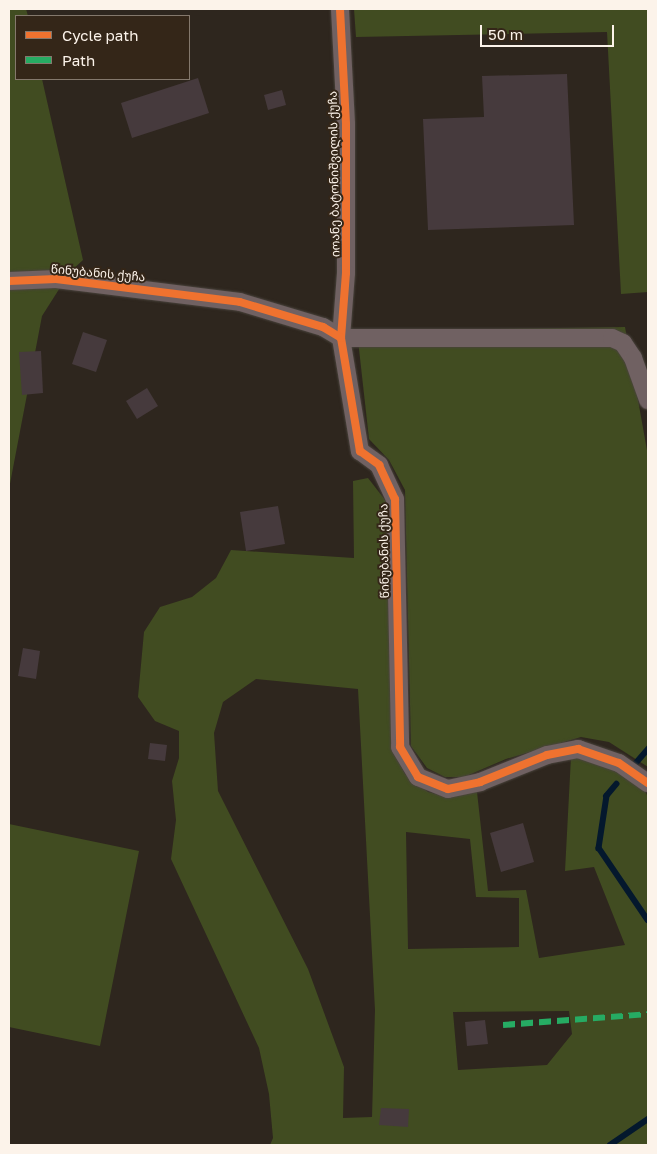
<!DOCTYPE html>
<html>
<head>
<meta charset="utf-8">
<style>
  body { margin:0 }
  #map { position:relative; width:657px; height:1154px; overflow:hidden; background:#2e261e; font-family:"Golos Text","Noto Sans Georgian",sans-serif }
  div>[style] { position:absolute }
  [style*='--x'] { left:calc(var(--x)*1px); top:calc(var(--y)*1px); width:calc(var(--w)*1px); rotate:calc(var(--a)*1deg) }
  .green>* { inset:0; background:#414c21 }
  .stream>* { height:5.5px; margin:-2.75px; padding:0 2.75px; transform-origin:2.75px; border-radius:2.75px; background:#04182d }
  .building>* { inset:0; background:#463a3d }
  .roads { filter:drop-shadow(0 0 1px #49433c) drop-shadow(0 0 1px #49433c) }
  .minor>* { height:18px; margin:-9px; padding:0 9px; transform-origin:9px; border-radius:9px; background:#706162 }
  .quiet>* { height:6px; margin-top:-3px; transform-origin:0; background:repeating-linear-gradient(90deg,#26ab63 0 12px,transparent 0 18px) }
  .cycleway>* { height:8px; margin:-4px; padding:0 4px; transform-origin:4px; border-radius:4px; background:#ef722f }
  span { translate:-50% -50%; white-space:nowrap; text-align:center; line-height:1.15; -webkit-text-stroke:4px #342618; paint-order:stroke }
  .street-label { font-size:12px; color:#fcf3ea }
  .frame { position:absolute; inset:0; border:10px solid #fcf3ea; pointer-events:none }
  .legend { position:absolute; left:15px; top:15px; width:175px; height:65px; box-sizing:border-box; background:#342618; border:1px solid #84786c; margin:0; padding:6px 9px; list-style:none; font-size:15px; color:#fcf3ea }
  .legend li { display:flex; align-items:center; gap:10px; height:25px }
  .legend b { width:25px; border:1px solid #84786c }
  .scale { position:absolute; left:480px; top:25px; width:134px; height:22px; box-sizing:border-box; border:2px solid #fcf3ea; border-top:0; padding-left:6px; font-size:15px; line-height:18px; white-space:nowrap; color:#fcf3ea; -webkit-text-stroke:4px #342618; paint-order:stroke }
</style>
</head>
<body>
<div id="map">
  <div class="green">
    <i style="clip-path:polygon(9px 9px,26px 9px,28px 16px,16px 16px,16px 79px,42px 79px,83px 260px,70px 272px,42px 316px,9px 489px)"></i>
    <i style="clip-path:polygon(354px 9px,648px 9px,648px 292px,621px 294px,607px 32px,356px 37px)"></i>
    <i style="clip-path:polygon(625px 327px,648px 456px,648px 767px,609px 742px,581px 737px,506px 759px,464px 777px,445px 777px,427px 768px,411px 746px,405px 490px,389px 460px,369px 439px,357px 331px)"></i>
    <i style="clip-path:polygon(evenodd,368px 478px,389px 505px,393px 752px,405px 774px,428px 792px,449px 797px,477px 792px,488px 891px,526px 890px,539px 958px,625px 945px,594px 867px,565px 871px,571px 757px,584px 757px,606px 764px,644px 789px,648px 797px,648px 1145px,270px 1145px,273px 1138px,269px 1094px,259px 1048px,171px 859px,176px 820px,172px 781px,179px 758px,179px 731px,155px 721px,138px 697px,144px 632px,160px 607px,192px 597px,216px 578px,231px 550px,354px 558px,353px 481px,368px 478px,256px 679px,358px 689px,375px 1010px,372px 1117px,343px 1118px,344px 1067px,308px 969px,218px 791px,214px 733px,223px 702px,256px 679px,368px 478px,406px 832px,470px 839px,476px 897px,519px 898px,519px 947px,408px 949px,406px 832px,368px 478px,569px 1011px,572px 1034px,547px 1065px,458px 1070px,453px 1012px,569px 1011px)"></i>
    <i style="clip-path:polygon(9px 824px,139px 851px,100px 1046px,9px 1027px)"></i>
  </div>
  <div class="stream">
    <i style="--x:635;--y:764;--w:20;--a:-49"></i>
    <i style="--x:617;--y:784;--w:16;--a:130"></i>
    <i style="--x:607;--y:796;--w:53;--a:98.7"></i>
    <i style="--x:599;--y:848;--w:87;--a:55.8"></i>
    <i style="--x:610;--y:1145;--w:46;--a:-34.4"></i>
  </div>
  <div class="building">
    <i style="clip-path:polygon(567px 74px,574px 225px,428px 230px,423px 119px,484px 117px,482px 76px)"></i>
    <i style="clip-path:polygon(198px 78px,209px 113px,132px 138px,121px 103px)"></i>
    <i style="clip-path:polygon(282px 90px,286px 105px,268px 110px,264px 95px)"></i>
    <i style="clip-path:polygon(83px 332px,107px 340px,96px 372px,72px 364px)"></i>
    <i style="clip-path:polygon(41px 351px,43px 393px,22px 395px,19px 352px)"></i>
    <i style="clip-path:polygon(147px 388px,158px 406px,137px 419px,126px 401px)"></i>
    <i style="clip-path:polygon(278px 506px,285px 544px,246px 551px,240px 512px)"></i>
    <i style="clip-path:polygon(23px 648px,40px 651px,36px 679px,18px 676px)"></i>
    <i style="clip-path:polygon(150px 743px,167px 745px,165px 761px,148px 759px)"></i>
    <i style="clip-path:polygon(523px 823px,534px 862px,501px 872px,490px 833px)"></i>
    <i style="clip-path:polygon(485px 1020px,488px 1044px,467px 1046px,465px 1022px)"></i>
    <i style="clip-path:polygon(381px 1108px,409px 1109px,408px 1127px,379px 1125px)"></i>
  </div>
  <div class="roads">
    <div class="minor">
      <i style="--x:340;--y:9;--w:115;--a:87"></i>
      <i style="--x:346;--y:124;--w:149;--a:90"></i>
      <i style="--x:346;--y:273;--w:65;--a:94.4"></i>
      <i style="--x:341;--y:338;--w:115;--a:80.5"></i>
      <i style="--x:360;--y:451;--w:24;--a:36"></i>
      <i style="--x:379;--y:465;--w:38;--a:65"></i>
      <i style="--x:395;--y:499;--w:248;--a:88.8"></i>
      <i style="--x:400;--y:747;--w:35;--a:59"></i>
      <i style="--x:418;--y:777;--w:32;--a:22"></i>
      <i style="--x:448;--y:789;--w:33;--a:-12"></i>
      <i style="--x:480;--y:782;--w:72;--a:-21.9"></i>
      <i style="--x:547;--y:755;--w:32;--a:-11"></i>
      <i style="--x:578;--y:749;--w:43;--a:18.9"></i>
      <i style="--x:619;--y:763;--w:35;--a:35"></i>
      <i style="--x:9;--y:281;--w:47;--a:-2.4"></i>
      <i style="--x:56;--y:279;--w:185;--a:7.1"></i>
      <i style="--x:240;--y:302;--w:87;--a:16.8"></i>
      <i style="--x:323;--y:327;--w:21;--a:31"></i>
      <i style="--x:341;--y:338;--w:271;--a:0"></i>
      <i style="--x:612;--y:338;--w:12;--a:24"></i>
      <i style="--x:623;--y:343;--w:18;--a:56"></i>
      <i style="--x:633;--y:358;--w:45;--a:70.3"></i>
    </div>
  </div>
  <div class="quiet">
    <i style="--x:503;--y:1025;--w:145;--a:-4.3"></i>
  </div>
  <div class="cycleway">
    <i style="--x:340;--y:9;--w:115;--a:87"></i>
    <i style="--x:346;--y:124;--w:149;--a:90"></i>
    <i style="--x:346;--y:273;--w:65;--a:94.4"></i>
    <i style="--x:341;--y:338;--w:115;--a:80.5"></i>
    <i style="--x:360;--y:451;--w:24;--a:36"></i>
    <i style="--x:379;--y:465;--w:38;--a:65"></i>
    <i style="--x:395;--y:499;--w:248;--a:88.8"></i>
    <i style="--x:400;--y:747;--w:35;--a:59"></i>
    <i style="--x:418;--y:777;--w:32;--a:22"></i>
    <i style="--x:448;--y:789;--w:33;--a:-12"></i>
    <i style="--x:480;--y:782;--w:72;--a:-21.9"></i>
    <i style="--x:547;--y:755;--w:32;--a:-11"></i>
    <i style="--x:578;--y:749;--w:43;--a:18.9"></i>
    <i style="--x:619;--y:763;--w:35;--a:35"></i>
    <i style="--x:9;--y:281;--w:47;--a:-2.4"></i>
    <i style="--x:56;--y:279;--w:185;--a:7.1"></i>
    <i style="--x:240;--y:302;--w:87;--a:16.8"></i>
    <i style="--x:323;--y:327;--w:21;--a:31"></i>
  </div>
  <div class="street-label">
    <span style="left:334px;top:174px;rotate:-91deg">იოანე ბატონიშვილის ქუჩა</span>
    <span style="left:98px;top:273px;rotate:5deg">წინუბანის ქუჩა</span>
    <span style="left:384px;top:551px;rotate:-91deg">წინუბანის ქუჩა</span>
  </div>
  <div class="frame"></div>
  <ul class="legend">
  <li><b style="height:6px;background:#ef722f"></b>Cycle path</li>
  <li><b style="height:6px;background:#26ab63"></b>Path</li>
  </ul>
  <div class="scale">50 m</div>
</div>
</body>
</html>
